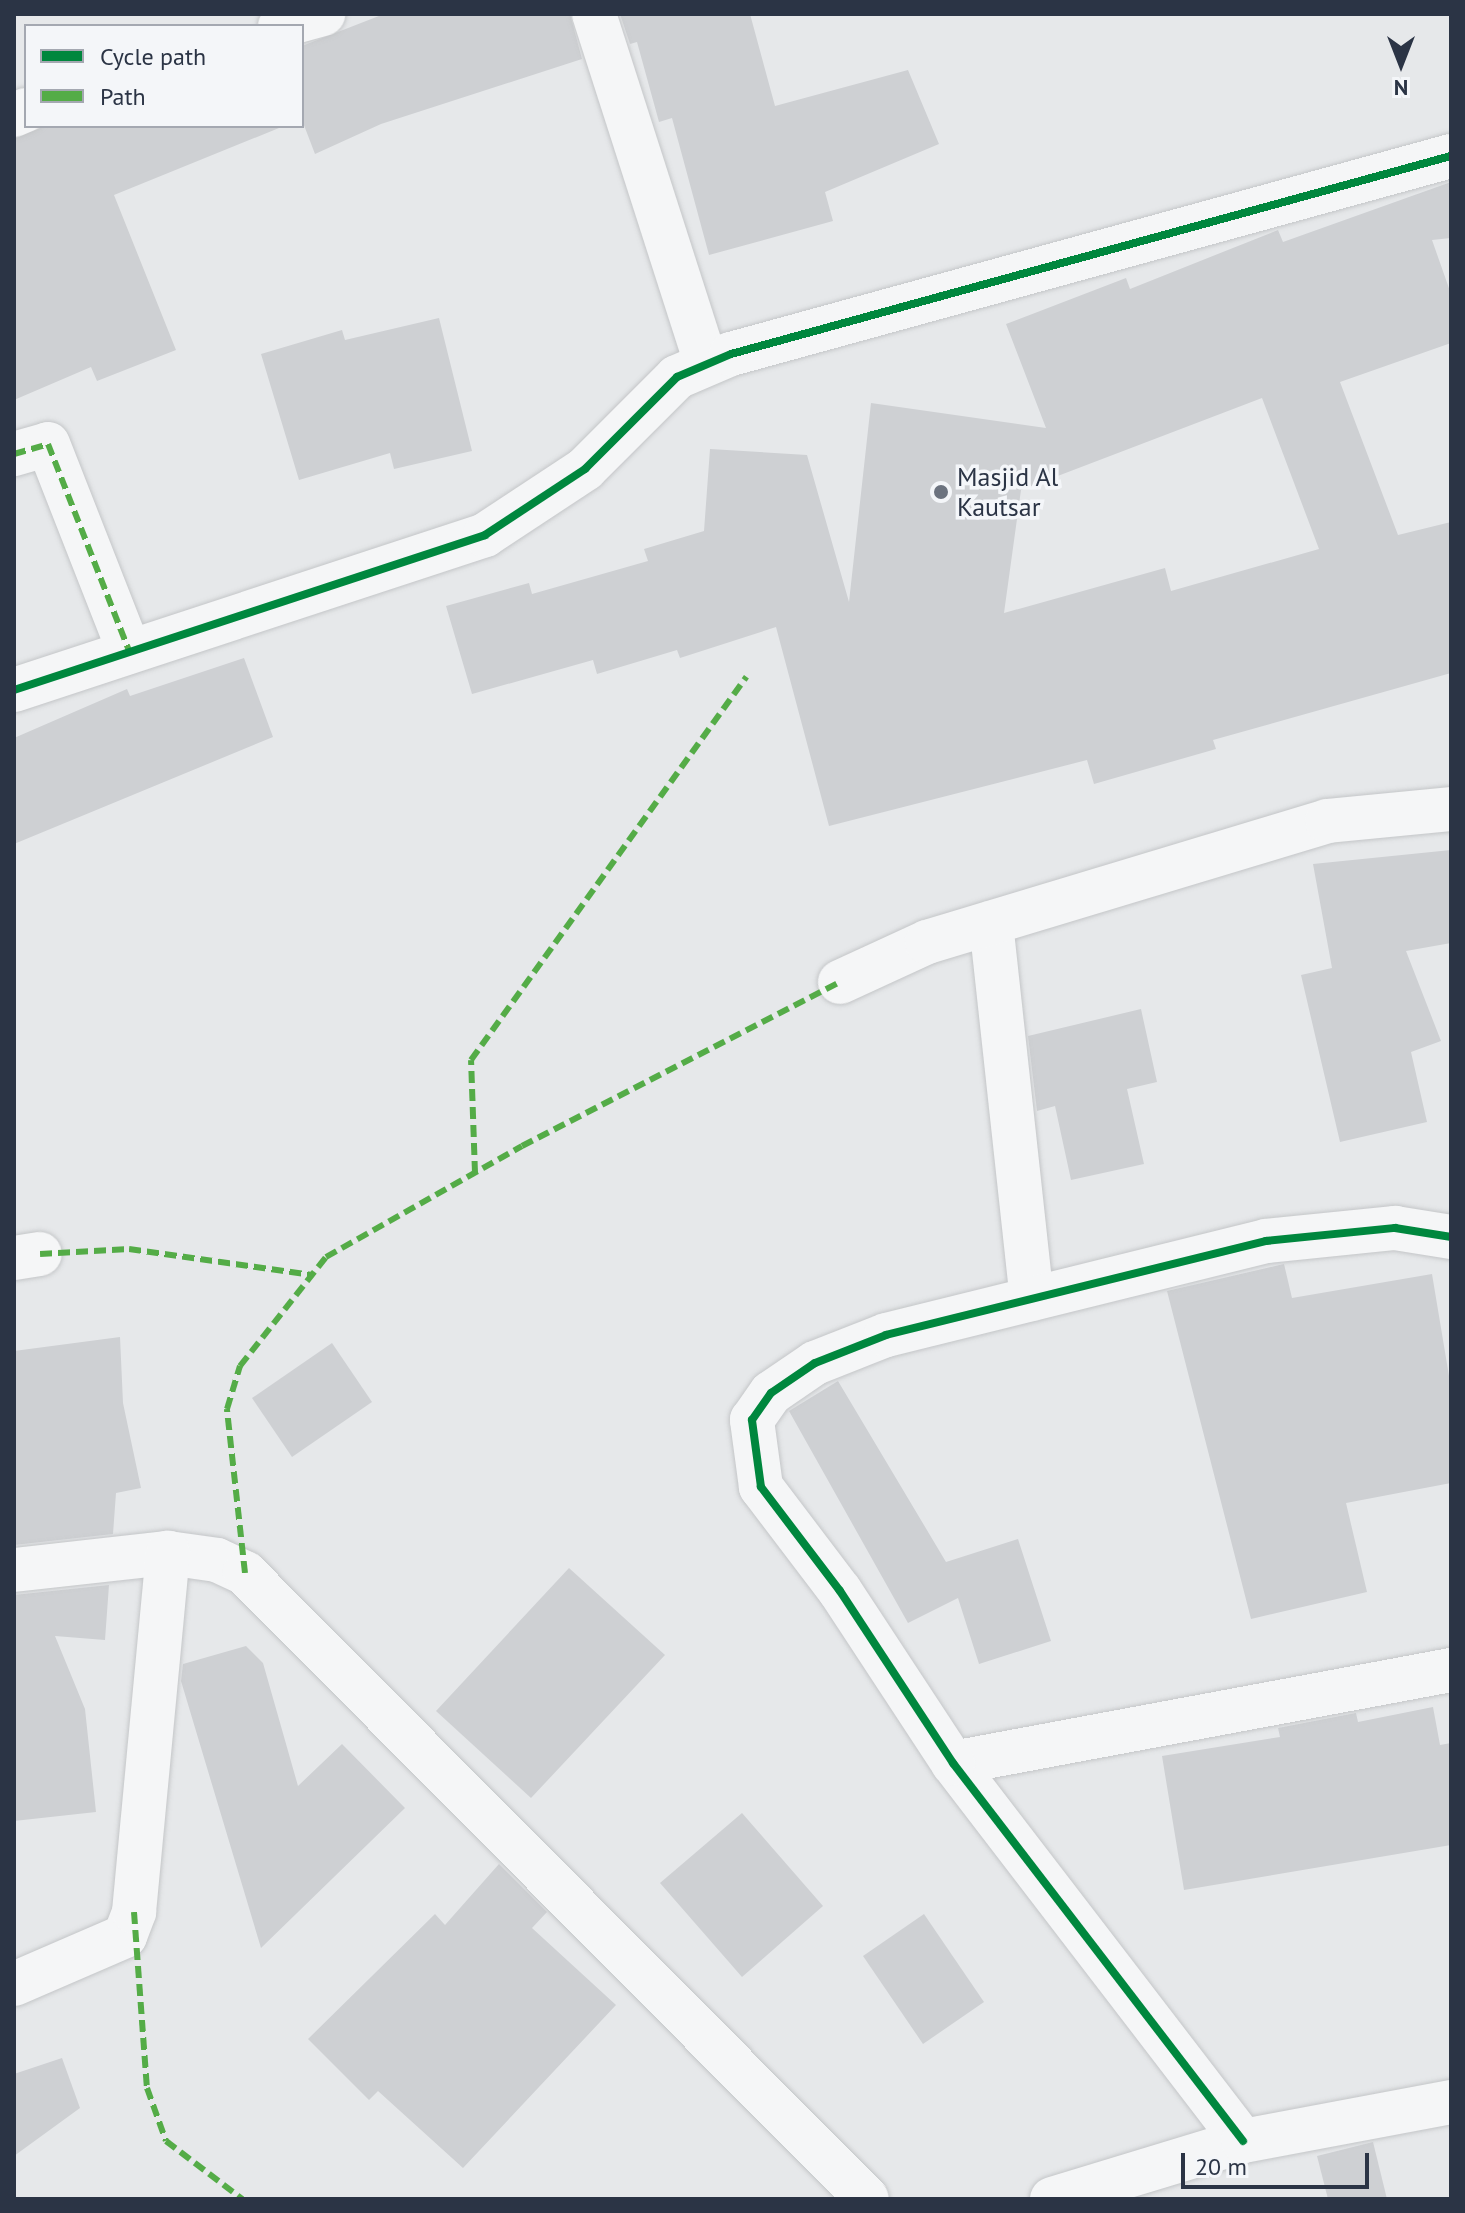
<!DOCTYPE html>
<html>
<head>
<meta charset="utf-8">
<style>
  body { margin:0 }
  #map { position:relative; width:1465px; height:2213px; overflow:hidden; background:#e6e8ea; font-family:"PT Sans",sans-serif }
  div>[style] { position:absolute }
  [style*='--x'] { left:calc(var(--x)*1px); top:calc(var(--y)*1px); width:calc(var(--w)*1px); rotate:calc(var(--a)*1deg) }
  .building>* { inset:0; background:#ced0d3 }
  .roads { filter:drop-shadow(0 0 2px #c4c6c8) drop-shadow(0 0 2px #c4c6c8) }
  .minor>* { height:44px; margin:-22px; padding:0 22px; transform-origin:22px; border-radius:22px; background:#f5f6f7 }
  .quiet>* { height:6px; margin-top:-3px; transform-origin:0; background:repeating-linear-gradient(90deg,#54ac47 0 12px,transparent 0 18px) }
  .cycleway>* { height:8px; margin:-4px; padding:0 4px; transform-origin:4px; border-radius:4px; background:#00873e }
  .dots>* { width:22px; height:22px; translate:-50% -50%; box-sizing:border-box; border:4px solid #f4f6f9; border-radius:50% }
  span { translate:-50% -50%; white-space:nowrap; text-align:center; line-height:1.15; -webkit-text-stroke:7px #f4f6f9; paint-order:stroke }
  .poi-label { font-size:26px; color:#2b3445 }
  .left { translate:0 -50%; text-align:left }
  .frame { position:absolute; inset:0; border:16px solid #2b3445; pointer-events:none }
  .legend { position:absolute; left:24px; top:24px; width:280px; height:104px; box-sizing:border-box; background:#f4f6f9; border:2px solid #a4a8b1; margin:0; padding:10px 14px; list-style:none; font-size:24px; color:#2b3445 }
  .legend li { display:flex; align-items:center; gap:16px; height:40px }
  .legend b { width:40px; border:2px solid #a4a8b1 }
  .north { position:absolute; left:1361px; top:24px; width:80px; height:80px; -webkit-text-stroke:6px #f4f6f9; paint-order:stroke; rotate:180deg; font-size:22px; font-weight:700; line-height:32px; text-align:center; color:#2b3445 }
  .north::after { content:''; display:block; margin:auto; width:28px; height:36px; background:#2b3445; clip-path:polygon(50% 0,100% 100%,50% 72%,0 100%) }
  .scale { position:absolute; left:1181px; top:2153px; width:188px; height:36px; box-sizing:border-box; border:4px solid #2b3445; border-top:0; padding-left:10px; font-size:24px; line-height:28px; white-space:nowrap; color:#2b3445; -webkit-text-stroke:6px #f4f6f9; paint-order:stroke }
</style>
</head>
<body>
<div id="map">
  <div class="building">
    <i style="clip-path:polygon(384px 14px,570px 14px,582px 59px,381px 124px,315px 154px,302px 120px,302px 46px)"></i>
    <i style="clip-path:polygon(620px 14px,750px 14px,775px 106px,908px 70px,939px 144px,825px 192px,833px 221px,709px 255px,672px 118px,659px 122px,637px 42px,630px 44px)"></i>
    <i style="clip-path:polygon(45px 126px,279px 128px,114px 195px,176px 350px,97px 381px,91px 367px,14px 400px,14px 139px)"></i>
    <i style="clip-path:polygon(evenodd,1451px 182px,1451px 238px,1432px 240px,1451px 294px,1451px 343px,1340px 382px,1398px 535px,1451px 522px,1451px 673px,1213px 740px,1216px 749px,1094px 784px,1087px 760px,829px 826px,776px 627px,680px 658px,677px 650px,597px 674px,593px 660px,472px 694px,446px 606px,529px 583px,532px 594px,648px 561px,644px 549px,704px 531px,710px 449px,807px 455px,849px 602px,871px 403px,1046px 428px,1006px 324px,1126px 278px,1130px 289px,1278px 230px,1283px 242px,1451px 182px,1262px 398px,1319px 549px,1171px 591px,1165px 568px,1004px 613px,1021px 490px,1262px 398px)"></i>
    <i style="clip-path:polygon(439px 318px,472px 451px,394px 469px,390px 453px,299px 480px,261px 354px,342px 330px,345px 340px)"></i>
    <i style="clip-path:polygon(244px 658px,273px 737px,14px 844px,14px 738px,127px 689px,130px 696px)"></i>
    <i style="clip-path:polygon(1451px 850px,1451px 943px,1406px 951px,1441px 1041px,1411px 1052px,1427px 1122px,1340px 1142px,1301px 975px,1332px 968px,1313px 864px)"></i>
    <i style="clip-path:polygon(1141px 1009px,1157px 1082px,1127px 1089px,1144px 1164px,1071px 1180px,1055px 1106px,1037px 1111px,1028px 1036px)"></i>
    <i style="clip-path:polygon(1284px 1264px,1292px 1298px,1432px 1274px,1451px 1388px,1451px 1483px,1346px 1503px,1367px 1592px,1251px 1619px,1167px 1291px)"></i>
    <i style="clip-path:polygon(120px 1337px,123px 1403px,141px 1488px,116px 1493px,113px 1534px,14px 1545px,14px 1351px)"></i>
    <i style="clip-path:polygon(332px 1343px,372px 1402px,292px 1457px,252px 1398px)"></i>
    <i style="clip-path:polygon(838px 1381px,946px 1562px,1018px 1539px,1051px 1641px,979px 1664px,958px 1598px,908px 1623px,789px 1411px)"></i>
    <i style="clip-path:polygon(569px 1568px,665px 1655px,531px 1798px,436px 1711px)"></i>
    <i style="clip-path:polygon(109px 1585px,105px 1640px,55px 1636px,85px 1709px,96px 1812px,14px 1821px,14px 1595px)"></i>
    <i style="clip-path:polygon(246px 1646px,263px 1663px,298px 1786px,342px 1744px,405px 1808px,261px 1948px,181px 1681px,183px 1664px)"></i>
    <i style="clip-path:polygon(1433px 1707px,1440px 1745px,1451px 1743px,1451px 1845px,1184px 1890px,1162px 1756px,1280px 1737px,1278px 1728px,1356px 1713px,1358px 1722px)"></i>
    <i style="clip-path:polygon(742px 1813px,823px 1906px,742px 1977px,660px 1883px)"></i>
    <i style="clip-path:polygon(499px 1864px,547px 1912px,532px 1928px,616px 2005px,463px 2168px,378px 2091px,369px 2100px,308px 2039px,435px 1914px,445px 1925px)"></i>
    <i style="clip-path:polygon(924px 1914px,984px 2002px,923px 2044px,863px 1956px)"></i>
    <i style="clip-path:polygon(62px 2058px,80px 2108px,14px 2156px,14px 2074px)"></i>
    <i style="clip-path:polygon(1373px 2142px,1387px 2199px,1328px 2199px,1317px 2156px)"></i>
  </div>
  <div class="roads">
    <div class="minor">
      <i style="--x:594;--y:14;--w:367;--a:72.2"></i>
      <i style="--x:280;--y:26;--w:45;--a:-15.6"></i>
      <i style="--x:14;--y:115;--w:13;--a:-23"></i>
      <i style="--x:14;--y:454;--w:35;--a:-16"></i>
      <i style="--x:48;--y:444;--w:222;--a:68.6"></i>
      <i style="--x:14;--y:690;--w:496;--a:-18.2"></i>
      <i style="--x:485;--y:535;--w:120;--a:-33.4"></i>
      <i style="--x:585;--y:469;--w:130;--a:-45"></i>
      <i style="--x:677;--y:377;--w:59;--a:-23.1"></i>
      <i style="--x:731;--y:354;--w:747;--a:-15.38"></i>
      <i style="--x:991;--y:923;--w:378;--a:83.8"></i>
      <i style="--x:840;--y:982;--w:96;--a:-24.7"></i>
      <i style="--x:927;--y:942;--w:418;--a:-16.8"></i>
      <i style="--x:1327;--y:821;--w:125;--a:-5.5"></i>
      <i style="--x:14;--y:1258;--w:26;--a:-9"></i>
      <i style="--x:14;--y:1570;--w:155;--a:-6.3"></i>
      <i style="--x:168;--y:1553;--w:49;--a:8.1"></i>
      <i style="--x:217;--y:1560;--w:31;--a:25"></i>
      <i style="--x:245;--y:1573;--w:882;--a:45.18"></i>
      <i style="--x:953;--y:1763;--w:507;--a:-10.58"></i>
      <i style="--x:14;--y:1984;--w:121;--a:-23.4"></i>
      <i style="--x:125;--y:1936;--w:26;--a:-69"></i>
      <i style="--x:134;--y:1912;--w:361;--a:-84.6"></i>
      <i style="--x:1243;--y:2141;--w:476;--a:-127.5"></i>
      <i style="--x:953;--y:1763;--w:206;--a:-123.3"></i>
      <i style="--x:840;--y:1591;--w:131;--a:-127.2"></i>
      <i style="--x:761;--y:1487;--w:68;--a:-97.7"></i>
      <i style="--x:752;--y:1420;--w:33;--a:-55"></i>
      <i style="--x:771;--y:1393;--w:53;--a:-34.3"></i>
      <i style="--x:815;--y:1363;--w:76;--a:-21.5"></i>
      <i style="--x:886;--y:1335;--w:391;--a:-13.9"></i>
      <i style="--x:1266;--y:1241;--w:130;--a:-5.8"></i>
      <i style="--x:1395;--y:1228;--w:57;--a:9.1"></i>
      <i style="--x:1052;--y:2199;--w:200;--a:-16.9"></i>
      <i style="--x:1243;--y:2141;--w:212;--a:-10.6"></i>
    </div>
  </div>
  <div class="quiet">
    <i style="--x:14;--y:454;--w:35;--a:-16"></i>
    <i style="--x:48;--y:444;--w:222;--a:68.6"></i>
    <i style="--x:475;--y:1173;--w:113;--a:-92"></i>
    <i style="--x:471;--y:1060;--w:472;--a:-54.3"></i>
    <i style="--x:40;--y:1254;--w:89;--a:-3.2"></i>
    <i style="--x:129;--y:1249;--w:185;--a:8.1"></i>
    <i style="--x:245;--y:1573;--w:165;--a:-96.3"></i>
    <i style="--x:227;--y:1409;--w:45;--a:-73.2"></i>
    <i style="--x:240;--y:1366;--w:139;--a:-51.7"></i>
    <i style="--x:326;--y:1257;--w:225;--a:-29.5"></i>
    <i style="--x:522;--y:1146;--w:358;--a:-27.3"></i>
    <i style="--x:134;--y:1912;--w:176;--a:85.8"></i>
    <i style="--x:147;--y:2088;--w:56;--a:70.3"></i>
    <i style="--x:166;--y:2141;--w:96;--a:37.3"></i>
  </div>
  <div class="cycleway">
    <i style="--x:14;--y:690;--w:496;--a:-18.2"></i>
    <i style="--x:485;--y:535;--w:120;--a:-33.4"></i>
    <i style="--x:585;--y:469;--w:130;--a:-45"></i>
    <i style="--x:677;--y:377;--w:59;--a:-23.1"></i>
    <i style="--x:731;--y:354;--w:747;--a:-15.38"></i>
    <i style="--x:1243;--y:2141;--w:476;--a:-127.5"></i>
    <i style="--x:953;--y:1763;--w:206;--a:-123.3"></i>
    <i style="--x:840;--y:1591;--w:131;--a:-127.2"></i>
    <i style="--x:761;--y:1487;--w:68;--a:-97.7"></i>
    <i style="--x:752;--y:1420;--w:33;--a:-55"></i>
    <i style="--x:771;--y:1393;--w:53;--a:-34.3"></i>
    <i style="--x:815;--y:1363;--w:76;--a:-21.5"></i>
    <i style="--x:886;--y:1335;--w:391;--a:-13.9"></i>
    <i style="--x:1266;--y:1241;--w:130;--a:-5.8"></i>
    <i style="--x:1395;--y:1228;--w:57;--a:9.1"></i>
  </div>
  <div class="dots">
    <i style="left:941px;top:492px;background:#6c737f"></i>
  </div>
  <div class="poi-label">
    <span class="left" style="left:957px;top:492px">Masjid Al<br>Kautsar</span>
  </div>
  <div class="frame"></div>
  <ul class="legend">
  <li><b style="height:10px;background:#00873e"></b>Cycle path</li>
  <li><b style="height:10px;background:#54ac47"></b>Path</li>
  </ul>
  <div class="north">N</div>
  <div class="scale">20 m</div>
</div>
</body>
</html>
